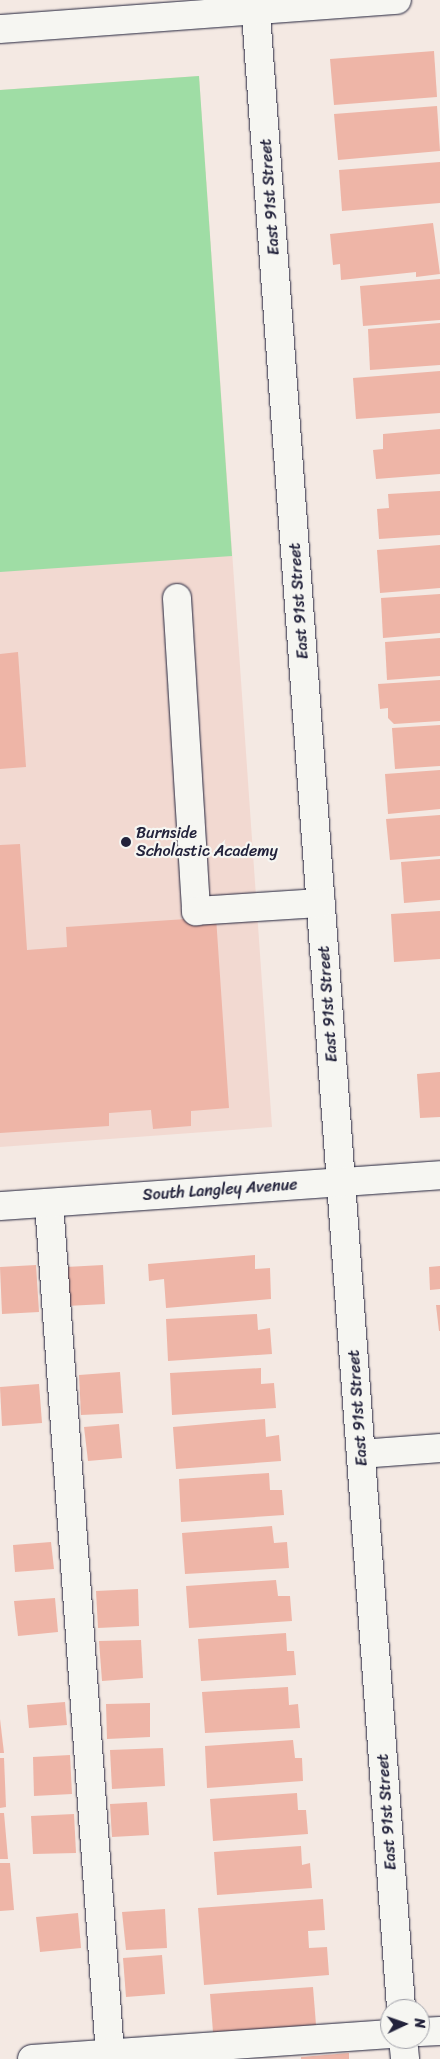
<!DOCTYPE html>
<html>
<head>
<meta charset="utf-8">
<style>
  body { margin:0 }
  #map { position:relative; width:440px; height:2059px; overflow:hidden; background:#f4e9e3; font-family:Sriracha,sans-serif }
  div>[style] { position:absolute }
  [style*='--x'] { left:calc(var(--x)*1px); top:calc(var(--y)*1px); width:calc(var(--w)*1px); rotate:calc(var(--a)*1deg) }
  .built>* { inset:0; background:#f2d9d1 }
  .green>* { inset:0; background:#9fdda5 }
  .building>* { inset:0; background:#eeb5a7 }
  .roads { filter:drop-shadow(0 0 1px #22223b) drop-shadow(0 0 1px #22223b) }
  .minor>* { height:28px; margin:-14px; padding:0 14px; transform-origin:14px; border-radius:14px; background:#f6f6f2 }
  .dots>* { width:14px; height:14px; translate:-50% -50%; box-sizing:border-box; border:2px solid #f6f6f2; border-radius:50% }
  span { translate:-50% -50%; white-space:nowrap; text-align:center; line-height:1.15; -webkit-text-stroke:4.5px #f6f6f2; paint-order:stroke }
  .street-label { font-size:16px; color:#22223b }
  .poi-label { font-size:16px; color:#22223b }
  .left { translate:0 -50%; text-align:left }
  .north { position:absolute; left:380px; top:1999px; width:50px; height:50px; box-sizing:border-box; background:#f6f6f2; border:1px solid #a1a1a9; border-radius:50%; rotate:87deg; font-size:14px; font-weight:700; line-height:20px; text-align:center; color:#22223b }
  .north::after { content:''; display:block; margin:auto; width:18px; height:22px; background:#22223b; clip-path:polygon(50% 0,100% 100%,50% 72%,0 100%) }
</style>
</head>
<body>
<div id="map">
  <div class="built">
    <i style="clip-path:polygon(199px 76px,272px 1127px,0 1147px,0 90px)"></i>
  </div>
  <div class="green">
    <i style="clip-path:polygon(199px 76px,232px 556px,0 572px,0 90px)"></i>
  </div>
  <div class="building">
    <i style="clip-path:polygon(434px 51px,437px 97px,334px 105px,330px 59px)"></i>
    <i style="clip-path:polygon(437px 106px,440px 151px,338px 160px,334px 114px)"></i>
    <i style="clip-path:polygon(440px 162px,440px 203px,342px 211px,339px 170px)"></i>
    <i style="clip-path:polygon(433px 223px,440px 274px,416px 277px,416px 272px,341px 280px,340px 264px,333px 265px,330px 234px)"></i>
    <i style="clip-path:polygon(440px 279px,440px 320px,363px 326px,360px 286px)"></i>
    <i style="clip-path:polygon(440px 323px,440px 365px,370px 370px,368px 329px)"></i>
    <i style="clip-path:polygon(440px 371px,440px 413px,356px 419px,353px 378px)"></i>
    <i style="clip-path:polygon(440px 429px,440px 474px,376px 479px,373px 450px,383px 449px,383px 434px)"></i>
    <i style="clip-path:polygon(440px 491px,440px 535px,379px 539px,377px 509px,389px 508px,388px 494px)"></i>
    <i style="clip-path:polygon(440px 545px,440px 588px,380px 593px,377px 550px)"></i>
    <i style="clip-path:polygon(440px 594px,440px 633px,383px 638px,381px 598px)"></i>
    <i style="clip-path:polygon(440px 638px,440px 676px,387px 680px,385px 642px)"></i>
    <i style="clip-path:polygon(18px 652px,26px 767px,0 769px,0 654px)"></i>
    <i style="clip-path:polygon(440px 680px,440px 721px,394px 724px,388px 718px,388px 708px,380px 709px,378px 684px)"></i>
    <i style="clip-path:polygon(440px 725px,440px 766px,395px 769px,392px 728px)"></i>
    <i style="clip-path:polygon(440px 770px,440px 809px,388px 814px,385px 774px)"></i>
    <i style="clip-path:polygon(440px 815px,440px 856px,390px 860px,386px 819px)"></i>
    <i style="clip-path:polygon(20px 844px,27px 950px,67px 947px,66px 927px,216px 917px,229px 1108px,191px 1111px,191px 1126px,153px 1129px,151px 1110px,109px 1113px,109px 1126px,0 1133px,0 845px)"></i>
    <i style="clip-path:polygon(440px 859px,440px 900px,404px 903px,401px 862px)"></i>
    <i style="clip-path:polygon(440px 911px,440px 959px,394px 962px,391px 914px)"></i>
    <i style="clip-path:polygon(440px 1072px,440px 1117px,420px 1118px,417px 1074px)"></i>
    <i style="clip-path:polygon(255px 1255px,255px 1269px,270px 1268px,271px 1299px,166px 1308px,164px 1279px,149px 1281px,148px 1264px)"></i>
    <i style="clip-path:polygon(36px 1265px,39px 1312px,2px 1314px,0 1267px)"></i>
    <i style="clip-path:polygon(103px 1265px,105px 1304px,67px 1306px,66px 1267px)"></i>
    <i style="clip-path:polygon(440px 1266px,440px 1289px,430px 1290px,429px 1267px)"></i>
    <i style="clip-path:polygon(436px 1305px,440px 1305px,440px 1331px,439px 1331px)"></i>
    <i style="clip-path:polygon(257px 1314px,258px 1330px,270px 1328px,272px 1354px,168px 1361px,166px 1319px)"></i>
    <i style="clip-path:polygon(261px 1368px,261px 1384px,274px 1383px,276px 1408px,172px 1415px,170px 1373px)"></i>
    <i style="clip-path:polygon(120px 1372px,123px 1413px,81px 1415px,79px 1375px)"></i>
    <i style="clip-path:polygon(39px 1384px,42px 1423px,2px 1426px,0 1387px)"></i>
    <i style="clip-path:polygon(265px 1419px,266px 1437px,279px 1435px,281px 1461px,176px 1469px,173px 1427px)"></i>
    <i style="clip-path:polygon(119px 1424px,122px 1458px,88px 1461px,84px 1427px)"></i>
    <i style="clip-path:polygon(269px 1473px,270px 1490px,282px 1490px,284px 1515px,181px 1522px,179px 1479px)"></i>
    <i style="clip-path:polygon(272px 1526px,274px 1543px,287px 1542px,289px 1568px,185px 1574px,182px 1533px)"></i>
    <i style="clip-path:polygon(51px 1542px,54px 1569px,15px 1572px,13px 1545px)"></i>
    <i style="clip-path:polygon(276px 1580px,278px 1596px,290px 1596px,292px 1621px,189px 1628px,186px 1586px)"></i>
    <i style="clip-path:polygon(138px 1589px,139px 1626px,98px 1628px,96px 1591px)"></i>
    <i style="clip-path:polygon(55px 1598px,58px 1632px,18px 1636px,14px 1601px)"></i>
    <i style="clip-path:polygon(286px 1633px,287px 1651px,294px 1651px,296px 1675px,201px 1681px,198px 1639px)"></i>
    <i style="clip-path:polygon(141px 1640px,143px 1678px,102px 1681px,99px 1641px)"></i>
    <i style="clip-path:polygon(288px 1687px,289px 1705px,298px 1704px,300px 1728px,205px 1733px,202px 1692px)"></i>
    <i style="clip-path:polygon(65px 1702px,67px 1725px,29px 1728px,27px 1705px)"></i>
    <i style="clip-path:polygon(150px 1703px,150px 1737px,107px 1739px,106px 1704px)"></i>
    <i style="clip-path:polygon(0 1719px,4px 1753px,0 1753px)"></i>
    <i style="clip-path:polygon(293px 1740px,295px 1758px,302px 1758px,303px 1781px,207px 1788px,205px 1746px)"></i>
    <i style="clip-path:polygon(163px 1748px,165px 1786px,112px 1789px,110px 1750px)"></i>
    <i style="clip-path:polygon(70px 1755px,72px 1794px,34px 1796px,33px 1757px)"></i>
    <i style="clip-path:polygon(0 1758px,4px 1758px,6px 1807px,0 1808px)"></i>
    <i style="clip-path:polygon(297px 1793px,298px 1810px,306px 1810px,308px 1834px,213px 1841px,210px 1799px)"></i>
    <i style="clip-path:polygon(147px 1802px,149px 1835px,112px 1837px,110px 1804px)"></i>
    <i style="clip-path:polygon(0 1813px,4px 1813px,8px 1859px,0 1859px)"></i>
    <i style="clip-path:polygon(74px 1814px,76px 1853px,33px 1854px,31px 1816px)"></i>
    <i style="clip-path:polygon(301px 1846px,302px 1865px,310px 1863px,312px 1888px,217px 1895px,214px 1852px)"></i>
    <i style="clip-path:polygon(0 1863px,10px 1863px,14px 1910px,0 1911px)"></i>
    <i style="clip-path:polygon(323px 1899px,325px 1930px,308px 1931px,309px 1948px,327px 1947px,329px 1975px,204px 1985px,198px 1908px)"></i>
    <i style="clip-path:polygon(165px 1909px,167px 1948px,126px 1950px,122px 1912px)"></i>
    <i style="clip-path:polygon(78px 1913px,81px 1948px,40px 1952px,36px 1917px)"></i>
    <i style="clip-path:polygon(162px 1955px,165px 1994px,126px 1997px,123px 1958px)"></i>
    <i style="clip-path:polygon(313px 1987px,316px 2025px,213px 2032px,210px 1994px)"></i>
    <i style="clip-path:polygon(349px 2053px,349px 2059px,301px 2059px,301px 2057px)"></i>
  </div>
  <div class="roads">
    <div class="minor">
      <i style="--x:255;--y:0;--w:2014;--a:85.84"></i>
      <i style="--x:0;--y:29;--w:398;--a:-4.2"></i>
      <i style="--x:177;--y:598;--w:314;--a:86.5"></i>
      <i style="--x:196;--y:911;--w:125;--a:-3.7"></i>
      <i style="--x:49;--y:1203;--w:853;--a:85.9"></i>
      <i style="--x:0;--y:1206;--w:441;--a:-4"></i>
      <i style="--x:361;--y:1454;--w:79;--a:-4.3"></i>
      <i style="--x:420;--y:2032;--w:20;--a:-3"></i>
      <i style="--x:403;--y:2039;--w:20;--a:84"></i>
      <i style="--x:32;--y:2059;--w:359;--a:-4"></i>
    </div>
  </div>
  <div class="dots">
    <i style="left:126px;top:842px;background:#22223b"></i>
  </div>
  <div class="street-label">
    <span style="left:270px;top:197px;rotate:-94deg">East 91st Street</span>
    <span style="left:299px;top:601px;rotate:-94deg">East 91st Street</span>
    <span style="left:328px;top:1004px;rotate:-94deg">East 91st Street</span>
    <span style="left:220px;top:1190px;rotate:-4deg">South Langley Avenue</span>
    <span style="left:358px;top:1408px;rotate:-94deg">East 91st Street</span>
    <span style="left:387px;top:1812px;rotate:-94deg">East 91st Street</span>
  </div>
  <div class="poi-label">
    <span class="left" style="left:136px;top:842px">Burnside<br>Scholastic Academy</span>
  </div>
  <div class="north">N</div>
</div>
</body>
</html>
